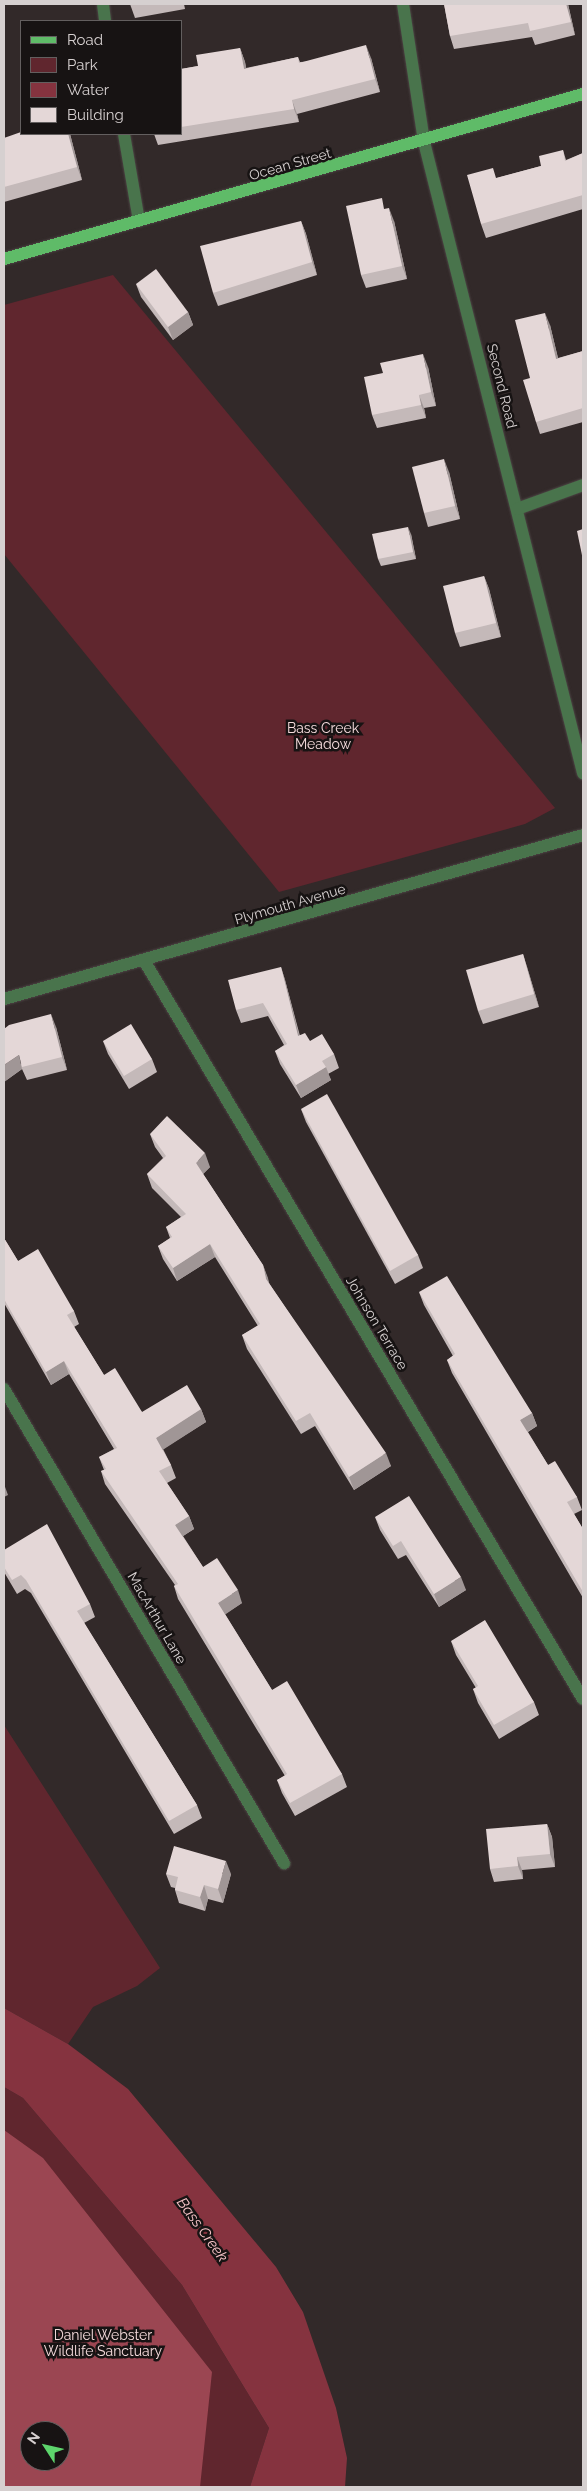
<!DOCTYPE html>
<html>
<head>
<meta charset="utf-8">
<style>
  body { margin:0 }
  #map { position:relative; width:587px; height:2491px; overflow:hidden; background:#322929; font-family:Raleway,sans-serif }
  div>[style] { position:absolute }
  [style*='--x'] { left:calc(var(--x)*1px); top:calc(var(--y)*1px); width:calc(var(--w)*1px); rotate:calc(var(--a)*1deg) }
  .green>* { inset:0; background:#60262e }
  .forest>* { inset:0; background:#9b4652 }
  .water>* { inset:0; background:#85333f }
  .roads { filter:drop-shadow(0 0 1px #4c4444) drop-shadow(0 0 1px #4c4444) }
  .minor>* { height:12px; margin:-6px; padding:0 6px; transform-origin:6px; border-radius:6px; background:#49744c }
  .major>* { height:12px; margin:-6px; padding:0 6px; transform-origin:6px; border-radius:6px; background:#5fbb68 }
  .wall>* { inset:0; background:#c4b9b9 }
  .shaded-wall>* { inset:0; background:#a09696 }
  .building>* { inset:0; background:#e4d7d7 }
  span { translate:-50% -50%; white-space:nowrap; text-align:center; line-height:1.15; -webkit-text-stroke:5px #171313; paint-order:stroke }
  .street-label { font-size:14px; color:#d6d0d0 }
  .park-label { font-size:14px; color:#f6dcdd }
  .water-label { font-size:15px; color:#f8c5c9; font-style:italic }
  .frame { position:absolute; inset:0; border:5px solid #d6d0d0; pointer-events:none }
  .legend { position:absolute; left:20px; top:20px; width:162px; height:115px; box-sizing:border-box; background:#171313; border:1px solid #635f5f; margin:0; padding:6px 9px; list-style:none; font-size:15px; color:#d6d0d0 }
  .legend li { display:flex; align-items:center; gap:10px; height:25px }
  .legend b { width:25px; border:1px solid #635f5f }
  .north { position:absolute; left:20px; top:2421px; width:50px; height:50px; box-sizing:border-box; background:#171313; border:1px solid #635f5f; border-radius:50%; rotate:305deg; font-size:14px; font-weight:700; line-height:20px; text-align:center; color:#d6d0d0 }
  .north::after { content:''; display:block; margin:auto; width:18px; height:22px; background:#5dd56c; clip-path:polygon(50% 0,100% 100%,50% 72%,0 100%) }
</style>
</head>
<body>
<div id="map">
  <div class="green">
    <i style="clip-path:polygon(113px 275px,555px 808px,525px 824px,279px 892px,4px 554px,4px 305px)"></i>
    <i style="clip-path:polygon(4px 1725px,160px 1968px,137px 1986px,93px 2007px,68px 2044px,4px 2008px)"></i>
    <i style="clip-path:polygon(evenodd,4px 2087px,23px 2098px,182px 2285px,269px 2428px,250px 2487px,4px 2487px,4px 2087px,30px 2431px,60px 2431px,60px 2461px,30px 2461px,30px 2431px)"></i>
  </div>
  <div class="forest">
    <i style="clip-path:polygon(evenodd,4px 2130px,43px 2158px,212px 2372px,200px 2487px,4px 2487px,4px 2130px,30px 2431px,60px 2431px,60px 2461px,30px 2461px,30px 2431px)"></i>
  </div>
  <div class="water">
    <i style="clip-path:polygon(4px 2008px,68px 2044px,128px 2089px,276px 2267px,303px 2312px,336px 2408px,347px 2458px,345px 2487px,250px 2487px,269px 2428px,182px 2285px,23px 2098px,4px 2087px)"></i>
  </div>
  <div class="roads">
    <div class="minor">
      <i style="--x:103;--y:4;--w:17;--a:83"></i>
      <i style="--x:403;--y:4;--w:140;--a:81.3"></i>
      <i style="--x:424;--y:142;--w:651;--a:75.86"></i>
      <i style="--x:124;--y:134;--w:88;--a:80.2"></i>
      <i style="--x:517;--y:509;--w:70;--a:-20"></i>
      <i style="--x:145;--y:962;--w:857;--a:59.28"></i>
      <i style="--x:4;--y:999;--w:602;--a:-15.81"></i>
      <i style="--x:4;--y:1389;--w:551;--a:59.43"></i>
    </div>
    <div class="major">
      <i style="--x:4;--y:259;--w:602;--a:-15.91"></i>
    </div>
  </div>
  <div class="wall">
    <i style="clip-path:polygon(130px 4px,184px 4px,185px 9px,135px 18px)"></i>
    <i style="clip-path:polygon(444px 4px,568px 4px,575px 35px,535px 45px,532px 37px,454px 49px,450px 36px)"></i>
    <i style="clip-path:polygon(240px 48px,245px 62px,246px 68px,298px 57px,300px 62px,371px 58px,380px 92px,297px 114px,299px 122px,158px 145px,154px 134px,181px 134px,181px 69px,198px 66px)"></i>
    <i style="clip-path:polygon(70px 134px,82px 180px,4px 202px,4px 138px)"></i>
    <i style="clip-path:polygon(563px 150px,566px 160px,583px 153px,583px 209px,486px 238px,481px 224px,497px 178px,541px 166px)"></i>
    <i style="clip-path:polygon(301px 221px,306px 234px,317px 275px,218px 306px,213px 293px)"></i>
    <i style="clip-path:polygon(394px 221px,407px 279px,366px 288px,361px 275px)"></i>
    <i style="clip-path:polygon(136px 284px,188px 312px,193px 325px,173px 340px,141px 297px)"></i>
    <i style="clip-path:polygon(550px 325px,558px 358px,583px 351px,583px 422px,540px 434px,536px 422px,530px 378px)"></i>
    <i style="clip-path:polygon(428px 367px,436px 406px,424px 408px,426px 418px,377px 428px,372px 415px)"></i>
    <i style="clip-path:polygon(449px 472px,460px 519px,428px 527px,424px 513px)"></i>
    <i style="clip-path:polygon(411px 534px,416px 559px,381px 566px,378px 559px)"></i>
    <i style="clip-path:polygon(484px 576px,489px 589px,501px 637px,460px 647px,455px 633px)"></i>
    <i style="clip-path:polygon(523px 954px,527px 967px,539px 1007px,483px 1024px,478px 1011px)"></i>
    <i style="clip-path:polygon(281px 967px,285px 980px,300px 1036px,334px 1054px,339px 1068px,328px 1074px,331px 1080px,301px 1098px,280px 1064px,275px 1051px,284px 1045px,268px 1016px,241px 1023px,236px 1010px)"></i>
    <i style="clip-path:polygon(56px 1027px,67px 1070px,27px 1080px,22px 1069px,4px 1082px)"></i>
    <i style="clip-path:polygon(103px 1041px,152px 1059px,157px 1072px,129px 1089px,108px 1054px)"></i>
    <i style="clip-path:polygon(301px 1109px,418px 1255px,423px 1268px,395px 1284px,306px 1122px)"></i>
    <i style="clip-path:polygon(150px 1134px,210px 1167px,203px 1174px,263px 1265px,269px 1283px,391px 1466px,354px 1490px,315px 1426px,301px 1434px,247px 1349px,242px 1335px,258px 1326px,215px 1257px,177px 1281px,163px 1259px,158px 1246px,170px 1238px,166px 1227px,181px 1217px,152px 1188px,147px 1174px,163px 1158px,155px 1147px)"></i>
    <i style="clip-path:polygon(4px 1238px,18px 1261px,74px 1311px,79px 1324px,74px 1327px,104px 1375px,142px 1412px,201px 1409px,206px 1422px,163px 1449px,171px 1465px,176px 1478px,167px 1483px,189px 1516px,194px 1529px,183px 1536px,203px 1567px,242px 1603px,225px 1614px,272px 1690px,342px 1774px,347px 1787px,295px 1816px,282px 1793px,277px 1780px,285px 1776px,178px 1599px,174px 1586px,175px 1585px,105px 1484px,101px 1471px,104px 1470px,99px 1457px,114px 1449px,69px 1374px,51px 1385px,4px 1303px)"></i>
    <i style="clip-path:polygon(419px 1292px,532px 1413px,537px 1426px,528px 1432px,548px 1465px,577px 1497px,582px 1510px,574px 1514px,583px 1529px,583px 1598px,452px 1373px,447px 1360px,453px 1356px,424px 1305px)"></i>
    <i style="clip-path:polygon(375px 1517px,466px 1590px,439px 1607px,406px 1555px,398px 1559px,380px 1530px)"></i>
    <i style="clip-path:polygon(4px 1550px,90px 1604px,95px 1617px,84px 1623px,197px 1805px,202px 1818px,174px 1834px,31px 1593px,25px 1589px,17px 1594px,4px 1572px)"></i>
    <i style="clip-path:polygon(451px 1641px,534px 1702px,539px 1715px,499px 1739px,478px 1703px,473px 1689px,476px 1688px,456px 1655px)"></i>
    <i style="clip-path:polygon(547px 1824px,552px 1837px,555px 1867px,522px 1870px,523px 1879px,494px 1882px,490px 1869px)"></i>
    <i style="clip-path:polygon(166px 1874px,231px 1874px,223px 1903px,208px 1899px,205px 1911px,179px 1903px,175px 1890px,175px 1888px,171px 1887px)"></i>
  </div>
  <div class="shaded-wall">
    <i style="clip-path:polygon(566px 4px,568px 4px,575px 35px,571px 22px)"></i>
    <i style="clip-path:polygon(366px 45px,371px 58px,380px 92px,375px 79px)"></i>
    <i style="clip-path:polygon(240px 48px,245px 62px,249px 82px,244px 69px)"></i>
    <i style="clip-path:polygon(292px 100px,297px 114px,299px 122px,294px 109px)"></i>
    <i style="clip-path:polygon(68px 134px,70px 134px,82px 180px,77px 167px)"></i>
    <i style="clip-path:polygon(389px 208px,394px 221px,407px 279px,402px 266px)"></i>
    <i style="clip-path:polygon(301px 221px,306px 234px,317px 275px,312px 262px)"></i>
    <i style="clip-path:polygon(188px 312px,193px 325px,173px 340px,168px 327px)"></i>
    <i style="clip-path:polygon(545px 313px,550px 325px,561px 371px,556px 359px)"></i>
    <i style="clip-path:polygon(423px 354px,428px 367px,436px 406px,431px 392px)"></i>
    <i style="clip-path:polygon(419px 395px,424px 408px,426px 418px,421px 405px)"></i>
    <i style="clip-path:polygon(444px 459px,449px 472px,460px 519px,455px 506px)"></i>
    <i style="clip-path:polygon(408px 527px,411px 534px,416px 559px,413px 552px)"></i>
    <i style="clip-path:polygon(484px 576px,489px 589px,501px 637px,496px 623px)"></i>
    <i style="clip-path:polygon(523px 954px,527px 967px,539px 1007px,534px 994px)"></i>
    <i style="clip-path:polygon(281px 967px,285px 980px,303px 1050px,298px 1036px)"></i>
    <i style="clip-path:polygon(51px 1014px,56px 1027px,67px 1070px,62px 1057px)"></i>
    <i style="clip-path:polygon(19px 1055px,22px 1069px,4px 1082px,4px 1065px)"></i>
    <i style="clip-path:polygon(326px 1067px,331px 1080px,301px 1098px,296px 1085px)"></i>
    <i style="clip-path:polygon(205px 1153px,210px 1167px,201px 1176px,196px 1163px)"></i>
    <i style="clip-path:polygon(210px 1244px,215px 1257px,177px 1281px,173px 1268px)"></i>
    <i style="clip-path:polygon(263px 1265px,268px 1278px,271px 1292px,266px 1279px)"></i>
    <i style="clip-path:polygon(64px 1361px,69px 1374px,51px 1385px,46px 1372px)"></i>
    <i style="clip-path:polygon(201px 1409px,206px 1422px,161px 1451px,156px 1438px)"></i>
    <i style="clip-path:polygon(532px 1413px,537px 1426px,525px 1433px,520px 1420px)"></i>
    <i style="clip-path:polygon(386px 1453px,391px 1466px,354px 1490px,349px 1477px)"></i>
    <i style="clip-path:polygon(4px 1484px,8px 1495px,4px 1497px)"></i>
    <i style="clip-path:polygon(189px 1516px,194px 1529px,180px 1538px,175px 1525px)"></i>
    <i style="clip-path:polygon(461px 1577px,466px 1590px,439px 1607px,434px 1594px)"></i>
    <i style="clip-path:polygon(238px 1590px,242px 1603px,223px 1616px,218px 1603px)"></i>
    <i style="clip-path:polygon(547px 1824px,552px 1837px,555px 1867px,550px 1854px)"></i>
    <i style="clip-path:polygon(517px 1857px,522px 1870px,523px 1879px,518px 1866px)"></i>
    <i style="clip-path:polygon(226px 1861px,231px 1874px,223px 1903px,218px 1889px)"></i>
    <i style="clip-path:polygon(204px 1885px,208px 1899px,205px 1911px,200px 1897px)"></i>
  </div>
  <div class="building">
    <i style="clip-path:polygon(444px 4px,566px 4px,571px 22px,530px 31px,528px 23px,450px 36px)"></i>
    <i style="clip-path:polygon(366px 45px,375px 79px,292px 100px,294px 109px,181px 127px,181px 69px,198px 66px,196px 55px,240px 48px,244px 69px,298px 57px,299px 63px)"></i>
    <i style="clip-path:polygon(21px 132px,21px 134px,68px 134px,77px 167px,4px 187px,4px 138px)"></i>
    <i style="clip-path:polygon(563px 150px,565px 161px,583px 153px,583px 195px,481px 224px,467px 175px,493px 168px,496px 178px,541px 166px,539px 156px)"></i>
    <i style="clip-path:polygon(382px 198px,384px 209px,389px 208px,402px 266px,361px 275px,346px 206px)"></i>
    <i style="clip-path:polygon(301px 221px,312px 262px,213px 293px,200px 246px)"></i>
    <i style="clip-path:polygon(156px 269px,188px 312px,168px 327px,136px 284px)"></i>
    <i style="clip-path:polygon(545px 313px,556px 359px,583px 351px,583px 408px,536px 422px,523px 380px,530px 378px,515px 320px)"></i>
    <i style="clip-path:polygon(423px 354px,431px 392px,419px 395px,421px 405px,372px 415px,364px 377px,383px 373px,380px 363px)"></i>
    <i style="clip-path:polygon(444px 459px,455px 506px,424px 513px,412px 467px)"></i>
    <i style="clip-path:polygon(408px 527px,413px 552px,378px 559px,372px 534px)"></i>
    <i style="clip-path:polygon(583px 529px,583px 560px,577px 531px)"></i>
    <i style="clip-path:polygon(484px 576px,496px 623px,455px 633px,443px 586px)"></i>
    <i style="clip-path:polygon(523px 954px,534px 994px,478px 1011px,466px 970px)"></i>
    <i style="clip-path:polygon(281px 967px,298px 1036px,305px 1033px,310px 1041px,322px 1034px,334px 1054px,322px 1061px,326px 1067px,296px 1085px,275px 1051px,287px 1044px,263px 1003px,236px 1010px,228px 980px)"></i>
    <i style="clip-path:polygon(51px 1014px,62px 1057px,22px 1067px,19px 1055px,4px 1065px,4px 1029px,9px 1025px)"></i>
    <i style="clip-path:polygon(131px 1024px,152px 1059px,124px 1076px,103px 1041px)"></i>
    <i style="clip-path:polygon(327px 1094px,418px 1255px,390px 1271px,301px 1109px)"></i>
    <i style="clip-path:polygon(167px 1116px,205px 1153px,196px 1163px,263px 1265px,266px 1279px,386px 1453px,349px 1477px,310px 1413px,296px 1421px,242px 1335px,260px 1324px,210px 1244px,173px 1268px,158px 1246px,172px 1237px,166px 1227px,186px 1214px,147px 1174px,166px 1156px,150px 1134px)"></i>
    <i style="clip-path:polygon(4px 1238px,18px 1261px,38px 1249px,74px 1311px,67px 1315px,104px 1375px,115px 1368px,142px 1412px,187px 1385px,201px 1409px,156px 1438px,171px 1465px,159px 1471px,189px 1516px,175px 1525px,203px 1567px,217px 1558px,238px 1590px,218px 1603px,272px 1690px,287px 1681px,342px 1774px,290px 1803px,277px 1780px,287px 1774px,174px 1586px,178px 1584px,101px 1471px,106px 1469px,99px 1457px,117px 1448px,64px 1361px,46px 1372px,4px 1299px)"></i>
    <i style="clip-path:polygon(447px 1276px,532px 1413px,520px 1420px,548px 1465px,555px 1461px,577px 1497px,567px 1502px,583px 1529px,583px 1592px,447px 1360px,455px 1354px,419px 1292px)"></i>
    <i style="clip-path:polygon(409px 1496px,461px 1577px,434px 1594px,401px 1541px,393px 1546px,375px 1517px)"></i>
    <i style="clip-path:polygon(47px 1524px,90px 1604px,77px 1611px,197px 1805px,169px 1821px,26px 1580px,21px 1575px,12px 1580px,4px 1567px,4px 1550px)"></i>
    <i style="clip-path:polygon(485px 1620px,534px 1702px,494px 1725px,473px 1689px,478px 1686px,451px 1641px)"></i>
    <i style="clip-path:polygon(547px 1824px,550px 1854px,517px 1857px,518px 1866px,490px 1869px,486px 1829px)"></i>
    <i style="clip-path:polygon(174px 1846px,226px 1861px,218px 1889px,204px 1885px,200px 1897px,175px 1890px,178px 1877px,166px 1874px)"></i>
  </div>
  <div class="street-label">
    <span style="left:290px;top:164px;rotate:-16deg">Ocean Street</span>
    <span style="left:502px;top:386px;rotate:76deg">Second Road</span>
    <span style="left:290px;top:904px;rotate:-16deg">Plymouth Avenue</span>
    <span style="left:377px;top:1323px;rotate:59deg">Johnson Terrace</span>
    <span style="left:157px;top:1618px;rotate:60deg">MacArthur Lane</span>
  </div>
  <div class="park-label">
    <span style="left:323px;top:736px">Bass Creek<br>Meadow</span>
    <span style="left:103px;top:2343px">Daniel Webster<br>Wildlife Sanctuary</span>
  </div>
  <div class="water-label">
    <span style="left:202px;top:2230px;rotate:54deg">Bass Creek</span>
  </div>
  <div class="frame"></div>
  <ul class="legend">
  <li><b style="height:6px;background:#5fbb68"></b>Road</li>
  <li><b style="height:14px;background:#60262e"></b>Park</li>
  <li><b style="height:14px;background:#85333f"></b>Water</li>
  <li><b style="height:14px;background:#e4d7d7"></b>Building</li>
  </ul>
  <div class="north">N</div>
</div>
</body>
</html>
